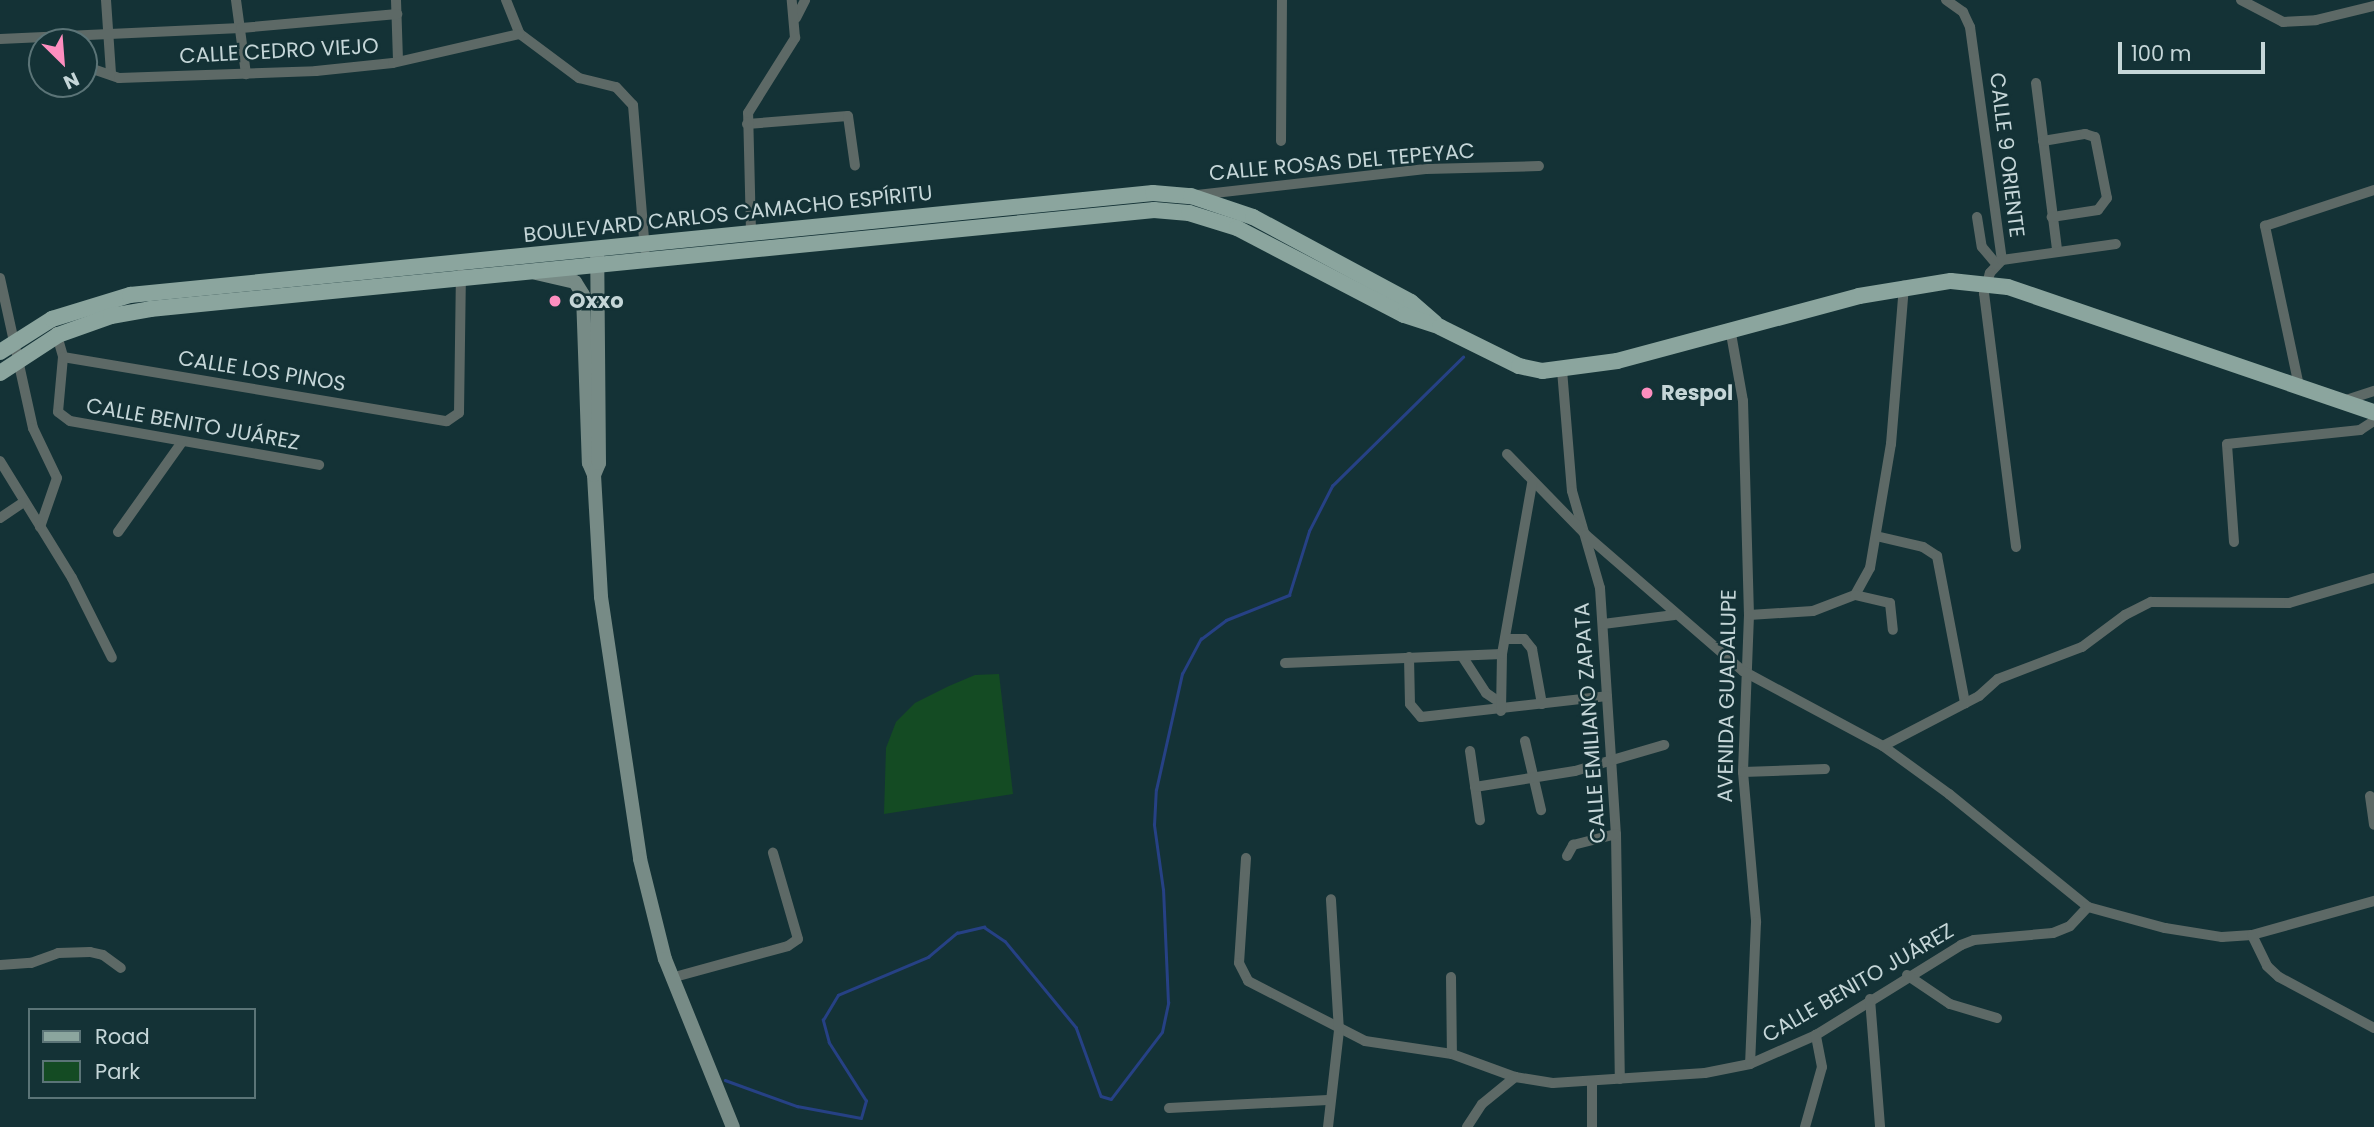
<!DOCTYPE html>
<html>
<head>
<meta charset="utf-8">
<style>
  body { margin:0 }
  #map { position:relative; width:2374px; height:1127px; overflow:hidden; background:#143236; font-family:Poppins,sans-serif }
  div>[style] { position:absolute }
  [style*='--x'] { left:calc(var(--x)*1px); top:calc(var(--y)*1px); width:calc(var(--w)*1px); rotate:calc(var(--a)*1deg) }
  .green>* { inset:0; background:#144b23 }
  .stream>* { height:2.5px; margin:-1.25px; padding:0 1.25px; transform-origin:1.25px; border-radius:1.25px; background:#264185 }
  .street>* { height:10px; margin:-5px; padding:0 5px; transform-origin:5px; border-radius:5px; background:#5d6966 }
  .secondary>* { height:14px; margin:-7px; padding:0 7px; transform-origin:7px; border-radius:7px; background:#778b86 }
  .primary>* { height:16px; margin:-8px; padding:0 8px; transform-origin:8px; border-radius:8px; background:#8ba59e }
  .dots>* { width:19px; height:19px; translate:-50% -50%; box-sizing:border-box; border:4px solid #143236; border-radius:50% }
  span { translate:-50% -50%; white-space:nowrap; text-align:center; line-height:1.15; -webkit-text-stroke:5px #143236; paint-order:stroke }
  .street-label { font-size:21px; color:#c5d6d8 }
  .poi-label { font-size:21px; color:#c5d6d8; font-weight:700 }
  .left { translate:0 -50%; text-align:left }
  .legend { position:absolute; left:28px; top:1008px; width:228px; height:91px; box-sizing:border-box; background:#143236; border:2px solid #5b7477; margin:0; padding:9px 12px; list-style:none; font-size:21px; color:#c5d6d8 }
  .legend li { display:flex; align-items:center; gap:14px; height:35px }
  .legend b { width:35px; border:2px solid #5b7477 }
  .north { position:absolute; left:28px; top:28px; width:70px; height:70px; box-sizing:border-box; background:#143236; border:2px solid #5b7477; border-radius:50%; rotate:155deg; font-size:19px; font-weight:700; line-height:28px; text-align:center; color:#c5d6d8 }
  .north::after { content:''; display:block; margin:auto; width:24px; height:32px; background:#fd8ebf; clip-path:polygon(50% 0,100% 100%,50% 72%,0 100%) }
  .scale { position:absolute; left:2118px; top:42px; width:147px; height:32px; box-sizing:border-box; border:4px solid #c5d6d8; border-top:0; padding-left:9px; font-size:21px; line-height:24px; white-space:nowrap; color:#c5d6d8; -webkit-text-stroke:5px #143236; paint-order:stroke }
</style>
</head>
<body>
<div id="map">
  <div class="green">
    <i style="clip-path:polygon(999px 674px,1013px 794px,884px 814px,886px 748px,896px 722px,915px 703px,949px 686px,975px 675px)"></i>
  </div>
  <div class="stream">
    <i style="--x:725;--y:1080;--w:77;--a:19.9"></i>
    <i style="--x:797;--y:1106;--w:65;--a:10.6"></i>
    <i style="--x:861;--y:1118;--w:18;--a:-74"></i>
    <i style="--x:866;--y:1101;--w:69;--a:-122.5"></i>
    <i style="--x:829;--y:1043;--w:24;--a:-105"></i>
    <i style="--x:823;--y:1020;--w:29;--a:-59"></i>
    <i style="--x:838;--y:995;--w:98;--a:-22.9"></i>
    <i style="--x:928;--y:957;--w:38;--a:-40"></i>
    <i style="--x:957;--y:933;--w:28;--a:-13"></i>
    <i style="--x:984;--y:927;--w:25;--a:34"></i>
    <i style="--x:1005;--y:941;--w:112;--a:50.5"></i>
    <i style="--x:1076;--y:1027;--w:73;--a:70.1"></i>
    <i style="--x:1101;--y:1096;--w:10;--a:17"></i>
    <i style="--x:1111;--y:1099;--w:84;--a:-52.7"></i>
    <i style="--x:1162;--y:1032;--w:30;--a:-78"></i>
    <i style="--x:1168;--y:1003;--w:113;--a:-92.5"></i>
    <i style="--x:1163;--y:890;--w:66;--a:-97.9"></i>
    <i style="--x:1154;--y:825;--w:35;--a:-87"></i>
    <i style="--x:1156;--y:790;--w:119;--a:-77.4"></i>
    <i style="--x:1182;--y:674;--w:40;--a:-62"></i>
    <i style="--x:1201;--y:639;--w:31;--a:-37"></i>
    <i style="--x:1226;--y:620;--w:68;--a:-21.6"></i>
    <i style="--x:1289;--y:595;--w:67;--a:-72.6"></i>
    <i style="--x:1309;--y:531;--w:51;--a:-62.9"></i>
    <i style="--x:1332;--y:486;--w:184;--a:-44.6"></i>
  </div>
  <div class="street">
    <i style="--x:106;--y:0;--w:73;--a:86.1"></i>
    <i style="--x:236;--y:0;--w:75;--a:82.3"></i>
    <i style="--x:396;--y:0;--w:61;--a:88.1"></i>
    <i style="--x:506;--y:0;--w:37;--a:68"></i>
    <i style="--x:520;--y:34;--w:74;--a:36.7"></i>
    <i style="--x:579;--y:78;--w:38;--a:14"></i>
    <i style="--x:616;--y:87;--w:25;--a:47"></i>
    <i style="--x:633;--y:105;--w:145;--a:85.3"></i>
    <i style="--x:1946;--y:0;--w:21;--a:35"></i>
    <i style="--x:1963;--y:12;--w:17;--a:65"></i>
    <i style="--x:1970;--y:27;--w:235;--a:82.2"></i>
    <i style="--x:2002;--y:260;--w:18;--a:133"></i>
    <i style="--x:1990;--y:273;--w:21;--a:107"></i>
    <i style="--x:1984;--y:293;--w:256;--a:82.8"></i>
    <i style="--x:2241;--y:0;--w:47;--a:27.6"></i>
    <i style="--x:2283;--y:22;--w:33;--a:-3"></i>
    <i style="--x:2316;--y:20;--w:60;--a:-13.6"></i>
    <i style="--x:796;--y:18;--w:20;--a:-63"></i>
    <i style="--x:0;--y:39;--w:241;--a:-2.6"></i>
    <i style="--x:241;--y:28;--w:157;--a:-5.1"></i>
    <i style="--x:84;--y:66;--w:37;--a:19"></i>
    <i style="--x:119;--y:78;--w:197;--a:-2"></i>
    <i style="--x:316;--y:71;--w:77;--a:-5.9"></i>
    <i style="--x:393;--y:63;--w:130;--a:-12.9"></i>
    <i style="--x:2036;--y:83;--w:167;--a:82.8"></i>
    <i style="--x:747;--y:124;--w:101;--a:-4.5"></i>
    <i style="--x:848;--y:116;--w:50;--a:82"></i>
    <i style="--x:1281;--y:141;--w:141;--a:-89.6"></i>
    <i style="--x:2043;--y:141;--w:43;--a:-9.5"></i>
    <i style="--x:2085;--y:134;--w:10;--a:17"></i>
    <i style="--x:2095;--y:137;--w:62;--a:78.9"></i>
    <i style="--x:2107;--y:198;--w:15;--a:127"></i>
    <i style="--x:2098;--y:210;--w:47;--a:171.3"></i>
    <i style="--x:1197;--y:195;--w:230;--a:-6.5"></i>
    <i style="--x:1426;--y:169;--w:113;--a:-1.5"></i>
    <i style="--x:1977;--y:217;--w:30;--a:81"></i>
    <i style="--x:1982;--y:247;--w:23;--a:50"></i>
    <i style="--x:751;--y:232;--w:119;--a:-91.4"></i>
    <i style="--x:748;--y:113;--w:89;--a:-57.9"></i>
    <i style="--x:795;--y:38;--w:38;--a:-95"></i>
    <i style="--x:2002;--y:260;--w:115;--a:-8"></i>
    <i style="--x:0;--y:278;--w:154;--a:77.6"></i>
    <i style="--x:33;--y:428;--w:55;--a:64.4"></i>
    <i style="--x:57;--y:478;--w:52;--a:109.1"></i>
    <i style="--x:1730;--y:328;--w:74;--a:79.9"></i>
    <i style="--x:1743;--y:401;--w:214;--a:88.4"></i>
    <i style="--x:1749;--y:615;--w:157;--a:92.2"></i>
    <i style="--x:1743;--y:772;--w:151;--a:85"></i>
    <i style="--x:1756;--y:922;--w:142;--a:92.4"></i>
    <i style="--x:56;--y:332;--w:26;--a:74"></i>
    <i style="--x:63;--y:357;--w:55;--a:95.2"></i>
    <i style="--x:58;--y:412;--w:15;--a:37"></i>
    <i style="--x:70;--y:421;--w:253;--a:10"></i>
    <i style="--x:63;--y:357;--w:389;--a:9.5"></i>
    <i style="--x:447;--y:421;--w:14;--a:-34"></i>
    <i style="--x:459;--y:413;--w:139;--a:-89.2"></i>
    <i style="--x:1562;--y:370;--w:121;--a:85.3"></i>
    <i style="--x:1572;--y:491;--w:101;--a:73.9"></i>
    <i style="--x:1600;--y:588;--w:247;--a:86.3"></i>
    <i style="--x:1616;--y:834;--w:245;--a:89.1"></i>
    <i style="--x:2299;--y:386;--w:164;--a:-102"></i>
    <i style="--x:2265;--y:226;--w:115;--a:-18.3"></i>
    <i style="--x:2343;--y:401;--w:33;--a:-18"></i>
    <i style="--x:1507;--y:454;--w:113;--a:45.7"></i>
    <i style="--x:1586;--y:535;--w:208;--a:40.9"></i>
    <i style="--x:1743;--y:671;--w:159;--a:28.2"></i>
    <i style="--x:1883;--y:746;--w:82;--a:36"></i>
    <i style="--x:1949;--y:794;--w:179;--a:39.1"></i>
    <i style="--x:0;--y:461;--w:137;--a:58.4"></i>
    <i style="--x:72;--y:578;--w:89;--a:63.4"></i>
    <i style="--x:0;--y:518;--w:29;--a:-34"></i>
    <i style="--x:118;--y:532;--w:110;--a:-54.6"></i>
    <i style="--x:1876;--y:536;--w:48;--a:13.2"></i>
    <i style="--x:1923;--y:547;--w:17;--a:33"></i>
    <i style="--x:1937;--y:556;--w:150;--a:79.2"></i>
    <i style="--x:2234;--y:542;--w:98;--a:-94.1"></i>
    <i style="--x:2227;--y:444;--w:134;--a:-6"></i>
    <i style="--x:2360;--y:430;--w:17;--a:-33"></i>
    <i style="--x:1855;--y:595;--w:31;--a:-61"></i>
    <i style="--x:1870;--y:568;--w:126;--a:-80.4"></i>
    <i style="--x:1891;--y:444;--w:159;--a:-85.3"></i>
    <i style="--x:1749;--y:615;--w:64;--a:-3.6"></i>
    <i style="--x:1813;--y:611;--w:45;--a:-20.9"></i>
    <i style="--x:1855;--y:595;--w:36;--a:13"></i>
    <i style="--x:1890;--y:603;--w:27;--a:84"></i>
    <i style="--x:1603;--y:624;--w:72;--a:-7.2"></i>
    <i style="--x:1507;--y:639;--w:17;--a:0"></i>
    <i style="--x:1524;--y:639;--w:13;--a:51"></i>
    <i style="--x:1532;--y:649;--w:56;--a:79.7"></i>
    <i style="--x:1462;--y:656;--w:44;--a:57"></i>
    <i style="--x:1486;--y:693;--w:18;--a:34"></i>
    <i style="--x:1409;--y:657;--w:47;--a:88.8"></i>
    <i style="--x:1410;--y:704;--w:17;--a:50"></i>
    <i style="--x:1421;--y:717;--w:187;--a:-6.4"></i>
    <i style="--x:1285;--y:663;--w:217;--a:-2.4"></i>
    <i style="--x:1501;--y:711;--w:57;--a:-89"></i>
    <i style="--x:1502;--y:654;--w:174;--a:-80"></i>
    <i style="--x:1525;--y:741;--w:71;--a:76.9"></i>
    <i style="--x:1883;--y:746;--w:108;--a:-27.5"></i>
    <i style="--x:1979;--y:696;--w:25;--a:-42"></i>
    <i style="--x:1998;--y:679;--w:90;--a:-20.9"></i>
    <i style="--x:2082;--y:647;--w:54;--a:-36.7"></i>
    <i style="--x:2125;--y:615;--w:29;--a:-27"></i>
    <i style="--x:2151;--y:602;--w:138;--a:0.4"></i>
    <i style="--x:2289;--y:603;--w:89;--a:-16.4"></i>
    <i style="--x:1470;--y:751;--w:70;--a:81.8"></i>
    <i style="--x:1743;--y:772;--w:82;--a:-2.1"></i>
    <i style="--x:1475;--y:787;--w:101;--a:-9.1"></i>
    <i style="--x:1575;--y:771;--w:93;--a:-16.3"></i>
    <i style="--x:2370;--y:796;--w:29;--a:82"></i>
    <i style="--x:1567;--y:856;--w:13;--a:-61"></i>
    <i style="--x:1573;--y:845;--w:44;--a:-14.3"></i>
    <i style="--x:1246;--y:858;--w:105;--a:93.8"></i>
    <i style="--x:1239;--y:963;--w:20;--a:63"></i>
    <i style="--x:1248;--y:981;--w:131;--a:27.1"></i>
    <i style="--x:1365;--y:1041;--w:88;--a:8.5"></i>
    <i style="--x:1452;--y:1054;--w:67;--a:20.1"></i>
    <i style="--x:1515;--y:1077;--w:38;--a:9"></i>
    <i style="--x:1553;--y:1083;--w:152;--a:-3.8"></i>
    <i style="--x:1705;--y:1073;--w:46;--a:-11.3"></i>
    <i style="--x:1750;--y:1064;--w:72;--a:-23.7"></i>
    <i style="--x:1816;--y:1035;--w:171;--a:-31.8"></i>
    <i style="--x:1961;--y:945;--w:14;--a:-21"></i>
    <i style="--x:1974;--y:940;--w:79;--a:-5.1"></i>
    <i style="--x:2053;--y:933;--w:18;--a:-22"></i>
    <i style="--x:2070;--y:926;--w:26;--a:-47"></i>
    <i style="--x:2088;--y:907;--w:80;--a:15.3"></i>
    <i style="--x:2165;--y:928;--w:58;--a:9"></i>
    <i style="--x:2222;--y:937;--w:30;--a:-4"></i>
    <i style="--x:2252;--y:935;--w:127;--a:-15.6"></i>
    <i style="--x:2252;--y:935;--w:34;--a:64"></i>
    <i style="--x:2267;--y:966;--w:16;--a:43"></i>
    <i style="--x:2279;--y:977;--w:108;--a:28.2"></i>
    <i style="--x:0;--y:965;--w:31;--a:-4"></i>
    <i style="--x:31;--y:963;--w:29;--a:-20"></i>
    <i style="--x:58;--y:953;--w:32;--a:-2"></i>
    <i style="--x:90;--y:952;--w:13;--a:13"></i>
    <i style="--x:103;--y:955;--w:22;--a:36"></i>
    <i style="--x:1907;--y:975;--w:52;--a:34"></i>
    <i style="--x:1950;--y:1004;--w:49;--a:16.6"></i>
    <i style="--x:1451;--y:977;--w:77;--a:89.3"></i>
    <i style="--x:671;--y:978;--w:121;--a:-15.3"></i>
    <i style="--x:788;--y:946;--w:12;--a:-35"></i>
    <i style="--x:798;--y:939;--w:90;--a:-106.2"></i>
    <i style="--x:1870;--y:999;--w:128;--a:85.5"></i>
    <i style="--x:1592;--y:1081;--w:46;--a:90"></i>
    <i style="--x:1169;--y:1108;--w:159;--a:-2.9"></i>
    <i style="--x:1328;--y:1127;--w:97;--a:-83.5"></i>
    <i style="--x:1339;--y:1031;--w:132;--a:-93.5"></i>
    <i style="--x:1467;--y:1127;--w:27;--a:-57"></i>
    <i style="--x:1482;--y:1104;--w:43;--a:-39.3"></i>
    <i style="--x:1805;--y:1127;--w:62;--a:-74.2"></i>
    <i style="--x:1822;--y:1067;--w:33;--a:-101"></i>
  </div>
  <div class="secondary">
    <i style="--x:536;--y:273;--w:40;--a:13"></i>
    <i style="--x:575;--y:282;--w:15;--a:58"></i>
    <i style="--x:583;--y:295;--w:168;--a:88"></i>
    <i style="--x:589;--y:463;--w:13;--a:67"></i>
    <i style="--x:594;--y:475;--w:122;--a:86.7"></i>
    <i style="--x:601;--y:597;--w:265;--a:81.5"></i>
    <i style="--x:640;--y:859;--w:103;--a:76"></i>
    <i style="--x:665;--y:959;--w:181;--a:68"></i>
    <i style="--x:594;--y:475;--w:13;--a:-67"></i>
    <i style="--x:599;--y:463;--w:210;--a:-90.5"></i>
  </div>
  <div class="primary">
    <i style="--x:0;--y:352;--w:62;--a:-32.4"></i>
    <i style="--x:52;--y:319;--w:82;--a:-17.1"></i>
    <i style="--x:130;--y:295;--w:1028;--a:-5.69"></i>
    <i style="--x:1153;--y:193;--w:38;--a:5"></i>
    <i style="--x:1191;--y:196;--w:65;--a:18.7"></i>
    <i style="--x:1253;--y:217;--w:179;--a:28.3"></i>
    <i style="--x:1411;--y:302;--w:32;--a:41"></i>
    <i style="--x:0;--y:373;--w:69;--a:-33.2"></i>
    <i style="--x:58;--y:335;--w:56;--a:-19.7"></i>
    <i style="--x:111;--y:316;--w:40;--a:-10"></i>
    <i style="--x:150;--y:309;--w:1009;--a:-5.63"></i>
    <i style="--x:1154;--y:210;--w:35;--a:5"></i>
    <i style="--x:1189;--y:213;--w:50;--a:17.4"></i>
    <i style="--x:1237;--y:228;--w:188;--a:27.5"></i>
    <i style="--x:1404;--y:315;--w:38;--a:18"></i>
    <i style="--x:1440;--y:327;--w:88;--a:26.3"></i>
    <i style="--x:1519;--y:366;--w:24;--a:12"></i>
    <i style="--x:1542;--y:371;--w:76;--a:-7.6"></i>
    <i style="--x:1617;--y:361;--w:251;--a:-15"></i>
    <i style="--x:1859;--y:296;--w:93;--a:-9.3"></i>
    <i style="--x:1951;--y:281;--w:57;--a:6"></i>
    <i style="--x:2008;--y:287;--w:387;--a:18.9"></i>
  </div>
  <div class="dots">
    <i style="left:555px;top:301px;background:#fd8ebf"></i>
    <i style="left:1647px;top:393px;background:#fd8ebf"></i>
  </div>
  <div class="street-label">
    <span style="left:279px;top:51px;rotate:-3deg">CALLE CEDRO VIEJO</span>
    <span style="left:2007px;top:155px;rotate:83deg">CALLE 9 ORIENTE</span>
    <span style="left:1342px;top:162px;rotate:-5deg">CALLE ROSAS DEL TEPEYAC</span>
    <span style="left:728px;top:214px;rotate:-6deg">BOULEVARD CARLOS CAMACHO ESPÍRITU</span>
    <span style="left:262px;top:371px;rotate:9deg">CALLE LOS PINOS</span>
    <span style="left:193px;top:424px;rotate:10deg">CALLE BENITO JUÁREZ</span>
    <span style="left:1727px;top:696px;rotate:-89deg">AVENIDA GUADALUPE</span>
    <span style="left:1590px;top:723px;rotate:-94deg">CALLE EMILIANO ZAPATA</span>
    <span style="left:1858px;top:983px;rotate:-30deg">CALLE BENITO JUÁREZ</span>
  </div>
  <div class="poi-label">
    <span class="left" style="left:569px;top:301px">Oxxo</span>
    <span class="left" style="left:1661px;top:393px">Respol</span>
  </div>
  <ul class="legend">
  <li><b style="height:9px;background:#8ba59e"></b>Road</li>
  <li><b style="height:19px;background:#144b23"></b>Park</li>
  </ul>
  <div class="north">N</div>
  <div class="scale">100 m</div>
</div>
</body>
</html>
